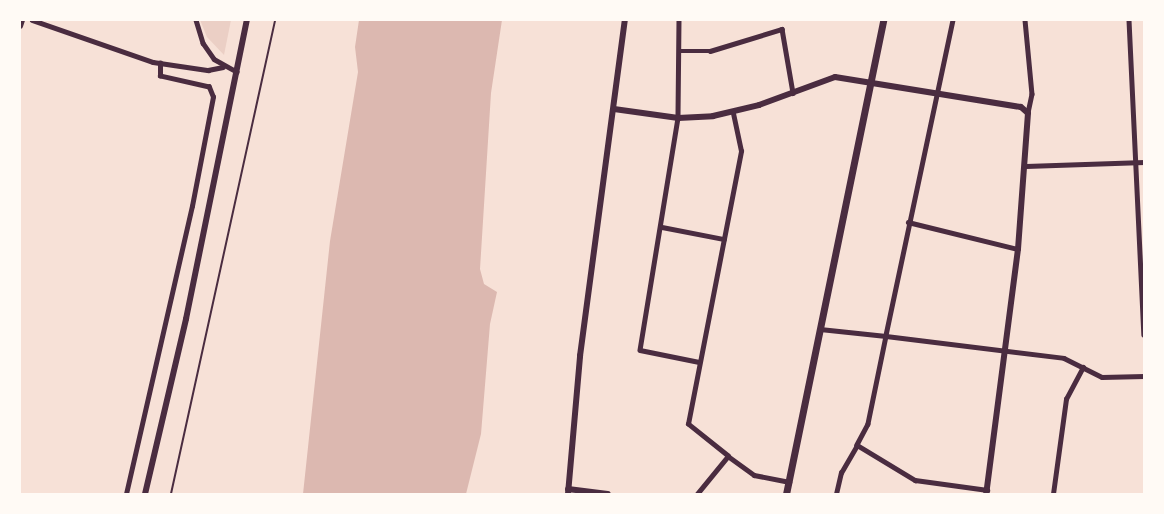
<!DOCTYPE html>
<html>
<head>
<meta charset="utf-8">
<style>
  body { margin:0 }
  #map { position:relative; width:1164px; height:514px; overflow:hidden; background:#f7e1d7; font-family:"Nunito Sans",sans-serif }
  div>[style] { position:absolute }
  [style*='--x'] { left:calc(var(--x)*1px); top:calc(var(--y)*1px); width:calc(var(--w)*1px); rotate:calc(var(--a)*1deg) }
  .green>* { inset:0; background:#ebcfc5 }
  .water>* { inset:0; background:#dcb8b0 }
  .path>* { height:1.5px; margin:-0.75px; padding:0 0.75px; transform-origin:0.75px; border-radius:0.75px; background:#4a2c40 }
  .minor>* { height:4.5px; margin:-2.25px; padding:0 2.25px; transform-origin:2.25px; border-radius:2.25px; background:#4a2c40 }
  .tertiary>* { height:6px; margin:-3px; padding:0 3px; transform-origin:3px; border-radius:3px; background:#4a2c40 }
  .secondary>* { height:7px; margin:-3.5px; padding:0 3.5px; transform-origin:3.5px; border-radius:3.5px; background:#4a2c40 }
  span { translate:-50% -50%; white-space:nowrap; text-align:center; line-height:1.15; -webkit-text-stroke:4.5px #fffaf5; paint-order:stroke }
  .frame { position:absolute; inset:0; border:21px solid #fffaf5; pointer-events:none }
</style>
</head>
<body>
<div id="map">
  <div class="green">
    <i style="clip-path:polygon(200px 20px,231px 20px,224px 55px,207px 37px)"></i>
  </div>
  <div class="water">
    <i style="clip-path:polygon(359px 20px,502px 20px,491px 93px,480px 269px,484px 284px,497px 292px,490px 324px,481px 434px,466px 494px,303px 494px,330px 241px,358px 72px,355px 47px)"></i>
  </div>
  <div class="path">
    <i style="--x:171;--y:494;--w:485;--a:-77.6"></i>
  </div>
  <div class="minor">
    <i style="--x:32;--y:20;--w:128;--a:19.1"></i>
    <i style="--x:153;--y:62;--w:56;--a:8.3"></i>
    <i style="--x:208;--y:70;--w:15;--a:-11"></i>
    <i style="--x:196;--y:20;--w:24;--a:73"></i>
    <i style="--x:203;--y:43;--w:19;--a:55"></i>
    <i style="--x:214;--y:59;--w:26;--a:29"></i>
    <i style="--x:679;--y:20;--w:98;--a:90.6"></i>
    <i style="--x:678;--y:118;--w:235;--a:99.3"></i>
    <i style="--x:640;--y:350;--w:60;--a:11.5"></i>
    <i style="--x:953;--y:20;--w:323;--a:102"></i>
    <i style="--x:886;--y:336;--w:179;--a:7"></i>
    <i style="--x:1064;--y:358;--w:42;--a:26.6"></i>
    <i style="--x:1102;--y:377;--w:42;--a:-1.4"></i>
    <i style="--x:1025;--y:20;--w:74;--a:84.6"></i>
    <i style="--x:1032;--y:94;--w:19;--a:102"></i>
    <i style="--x:1129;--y:20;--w:315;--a:87.3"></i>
    <i style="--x:20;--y:26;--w:6;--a:-72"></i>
    <i style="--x:679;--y:51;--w:31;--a:0"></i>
    <i style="--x:710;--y:51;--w:75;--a:-17"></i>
    <i style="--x:782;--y:29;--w:65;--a:80.2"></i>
    <i style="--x:1026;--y:166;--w:118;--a:-1.9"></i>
    <i style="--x:908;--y:222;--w:113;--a:13.8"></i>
    <i style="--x:662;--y:227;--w:63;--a:11"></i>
    <i style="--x:820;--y:329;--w:66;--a:6.1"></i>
    <i style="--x:886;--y:336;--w:90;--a:101.6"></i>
    <i style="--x:868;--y:424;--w:24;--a:118"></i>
    <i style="--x:728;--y:456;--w:32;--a:36"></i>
    <i style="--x:754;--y:475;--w:36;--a:11"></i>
    <i style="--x:126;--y:494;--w:295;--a:-77.1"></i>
    <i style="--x:192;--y:206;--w:111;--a:-79.1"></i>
    <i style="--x:213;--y:97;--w:11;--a:-112"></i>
    <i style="--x:209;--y:87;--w:50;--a:-167.3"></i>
    <i style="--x:160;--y:76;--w:13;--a:-90"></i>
    <i style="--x:697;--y:494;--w:49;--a:-50.8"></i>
    <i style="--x:728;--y:456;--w:51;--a:-141.3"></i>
    <i style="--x:688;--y:424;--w:278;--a:-79"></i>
    <i style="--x:741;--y:151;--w:39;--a:-102"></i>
    <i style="--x:836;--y:494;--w:22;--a:-77"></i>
    <i style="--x:841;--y:473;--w:32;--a:-60"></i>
    <i style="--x:857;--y:445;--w:68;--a:31.1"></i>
    <i style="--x:915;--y:480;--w:73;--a:7.9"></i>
    <i style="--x:1053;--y:494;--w:96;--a:-82.2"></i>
    <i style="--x:1066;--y:399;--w:36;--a:-62"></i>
  </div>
  <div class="tertiary">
    <i style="--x:614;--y:109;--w:65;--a:8"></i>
    <i style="--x:678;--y:118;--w:35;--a:-3"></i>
    <i style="--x:713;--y:116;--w:47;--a:-13.4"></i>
    <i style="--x:759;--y:105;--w:81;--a:-20.2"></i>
    <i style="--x:835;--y:77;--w:188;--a:9.2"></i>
    <i style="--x:1021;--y:107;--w:9;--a:41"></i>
    <i style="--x:1028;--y:113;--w:136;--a:94.2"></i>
    <i style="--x:1018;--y:249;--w:247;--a:97.4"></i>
    <i style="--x:568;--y:489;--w:40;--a:7.1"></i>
    <i style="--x:145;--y:494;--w:180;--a:-76.8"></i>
    <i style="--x:186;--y:319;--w:305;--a:-78.5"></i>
    <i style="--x:568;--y:494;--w:139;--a:-85"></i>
    <i style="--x:580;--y:356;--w:339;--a:-82.4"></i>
  </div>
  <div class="secondary">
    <i style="--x:786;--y:494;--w:484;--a:-78.4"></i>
  </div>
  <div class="frame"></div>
</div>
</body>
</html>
